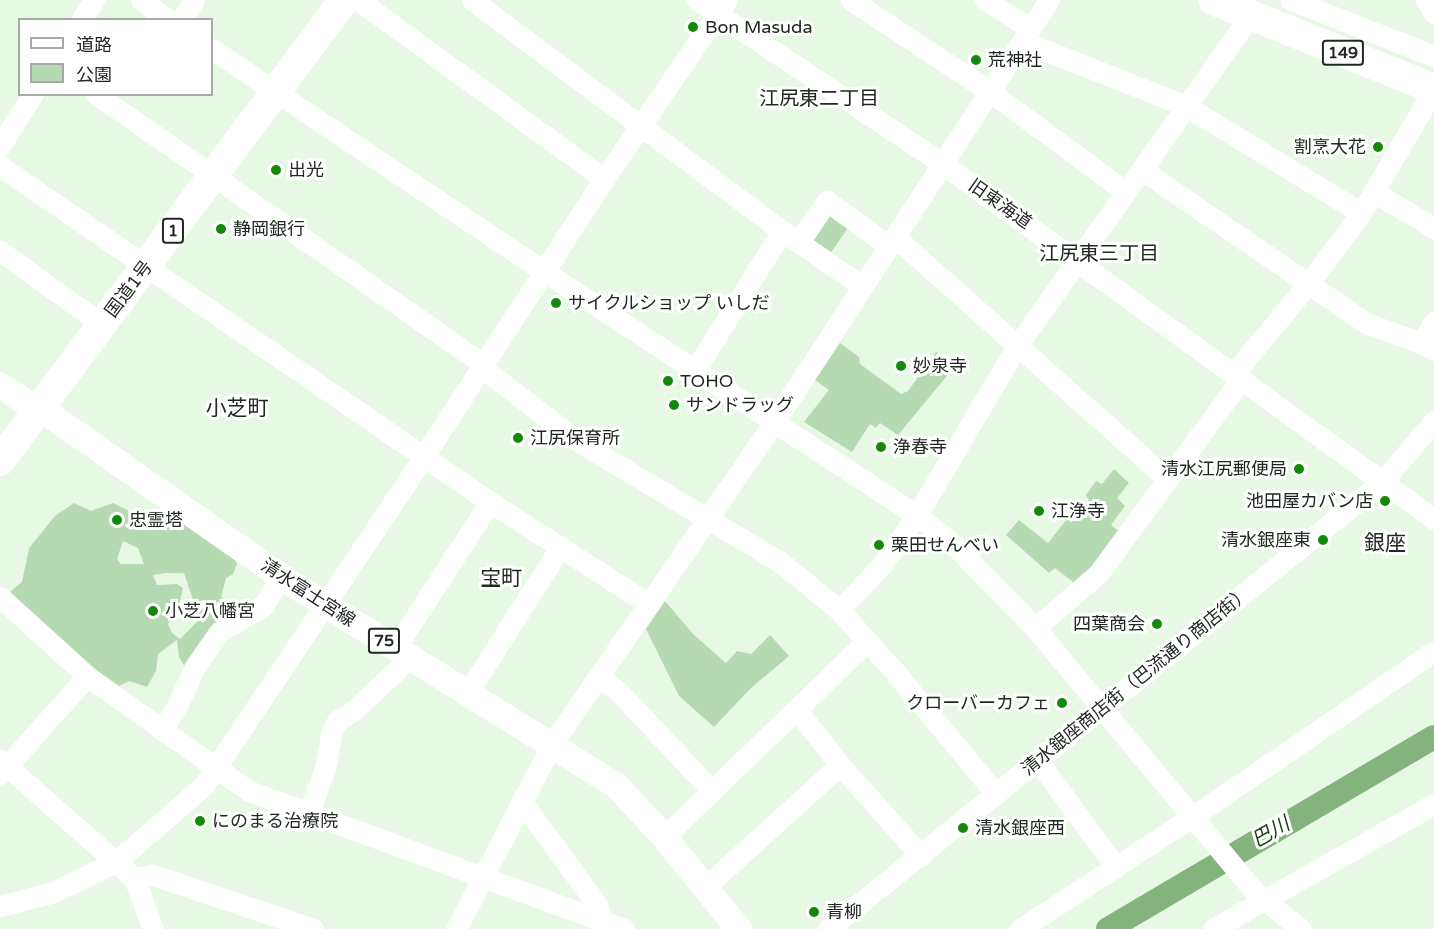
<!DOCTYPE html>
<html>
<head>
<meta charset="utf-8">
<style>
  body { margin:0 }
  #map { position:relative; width:1434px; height:929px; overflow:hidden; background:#e7f9e4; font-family:"Varela Round","Noto Sans JP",sans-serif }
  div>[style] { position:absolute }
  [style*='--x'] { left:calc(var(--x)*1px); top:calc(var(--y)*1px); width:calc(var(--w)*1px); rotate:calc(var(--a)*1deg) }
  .green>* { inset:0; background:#b5dab1 }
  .river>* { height:24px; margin:-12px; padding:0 12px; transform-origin:12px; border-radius:12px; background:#84b37e }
  .minor>* { height:21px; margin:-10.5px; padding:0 10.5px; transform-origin:10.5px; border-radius:10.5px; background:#fff }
  .major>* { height:26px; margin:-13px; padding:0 13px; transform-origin:13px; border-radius:13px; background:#fff }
  .highway>* { height:30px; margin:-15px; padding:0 15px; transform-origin:15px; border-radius:15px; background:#fff }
  .dots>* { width:16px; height:16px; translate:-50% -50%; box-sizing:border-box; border:3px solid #fff; border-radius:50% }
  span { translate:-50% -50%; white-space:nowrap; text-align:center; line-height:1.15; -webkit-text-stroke:6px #fff; paint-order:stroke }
  .shield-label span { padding:2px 4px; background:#fff; border:2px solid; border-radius:4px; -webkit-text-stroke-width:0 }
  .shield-label { font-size:16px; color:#212821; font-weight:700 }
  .poi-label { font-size:18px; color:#212821 }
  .left { translate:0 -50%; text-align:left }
  .right { translate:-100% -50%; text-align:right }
  .street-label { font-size:18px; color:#212821 }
  .neighbourhood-label { font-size:20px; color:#212821 }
  .water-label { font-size:20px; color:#144410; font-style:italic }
  .quarter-label { font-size:21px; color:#212821 }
  .legend { position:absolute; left:18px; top:18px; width:195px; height:78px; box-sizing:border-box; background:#fff; border:2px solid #a6a9a6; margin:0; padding:8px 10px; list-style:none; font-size:18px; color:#212821 }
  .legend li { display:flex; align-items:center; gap:12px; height:30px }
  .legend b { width:30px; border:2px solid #a6a9a6 }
</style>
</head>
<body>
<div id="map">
  <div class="green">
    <i style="clip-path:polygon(829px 206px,852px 222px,830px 254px,807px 239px)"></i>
    <i style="clip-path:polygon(840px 343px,859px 357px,860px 364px,901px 394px,908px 391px,936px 352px,955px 366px,898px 435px,880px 423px,876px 428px,870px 424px,852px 452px,804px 422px,829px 390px,815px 380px)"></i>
    <i style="clip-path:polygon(1114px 469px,1129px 483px,1117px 498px,1125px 506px,1111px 525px,1121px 533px,1077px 585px,1055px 568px,1049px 573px,1006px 535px,1019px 520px,1048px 543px,1075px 509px,1079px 511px,1089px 500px,1086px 495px,1096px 481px,1102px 484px)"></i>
    <i style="clip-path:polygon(evenodd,74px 503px,91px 511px,113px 503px,144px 518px,183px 519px,233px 556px,237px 564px,233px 574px,226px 578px,221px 597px,235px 612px,186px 669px,179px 657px,177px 640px,158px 654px,156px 671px,147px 687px,129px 681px,109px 691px,6px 601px,11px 591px,22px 582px,29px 548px,55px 516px,74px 503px,123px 541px,138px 548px,144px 564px,121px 564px,117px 559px,123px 541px,74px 503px,166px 573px,184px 573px,193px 600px,191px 608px,198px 621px,180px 639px,172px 633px,168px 624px,179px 606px,183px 588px,177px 584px,157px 585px,153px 575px,166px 573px)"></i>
    <i style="clip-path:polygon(665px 601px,693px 634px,726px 663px,737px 651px,751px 654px,770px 635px,789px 656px,751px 688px,714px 727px,679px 696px,646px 629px)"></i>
  </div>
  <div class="river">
    <i style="--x:1108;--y:929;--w:378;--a:-30.5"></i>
  </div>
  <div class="minor">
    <i style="--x:141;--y:0;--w:34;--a:36"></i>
    <i style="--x:358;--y:0;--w:304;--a:36"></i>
    <i style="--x:472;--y:0;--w:387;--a:36.7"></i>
    <i style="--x:782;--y:231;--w:97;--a:34.5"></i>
    <i style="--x:697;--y:0;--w:293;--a:33.7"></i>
    <i style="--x:941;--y:163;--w:608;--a:35.83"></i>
    <i style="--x:851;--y:0;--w:165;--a:33.4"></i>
    <i style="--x:989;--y:91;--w:170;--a:36.4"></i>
    <i style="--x:985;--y:0;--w:53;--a:31.9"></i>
    <i style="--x:1291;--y:0;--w:154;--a:21.4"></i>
    <i style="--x:1426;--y:0;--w:15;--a:58"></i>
    <i style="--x:81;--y:20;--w:24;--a:-57"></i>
    <i style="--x:181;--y:20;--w:24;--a:-57"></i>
    <i style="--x:1022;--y:41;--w:176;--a:21.6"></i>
    <i style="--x:1186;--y:106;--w:205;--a:31.4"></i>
    <i style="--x:212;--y:49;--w:401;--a:33.8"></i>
    <i style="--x:545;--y:272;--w:444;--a:33.2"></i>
    <i style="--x:917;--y:515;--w:48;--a:39"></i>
    <i style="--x:954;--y:545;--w:116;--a:45.7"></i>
    <i style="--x:1035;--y:628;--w:346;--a:50.2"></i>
    <i style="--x:1257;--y:894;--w:56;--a:38.5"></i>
    <i style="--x:96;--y:94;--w:472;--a:34.9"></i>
    <i style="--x:0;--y:146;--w:62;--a:-57.6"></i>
    <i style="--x:0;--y:166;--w:594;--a:34.44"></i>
    <i style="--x:490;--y:502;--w:189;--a:32.7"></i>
    <i style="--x:1142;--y:170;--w:271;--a:34.3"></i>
    <i style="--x:1366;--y:323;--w:59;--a:20"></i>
    <i style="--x:1421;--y:343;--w:15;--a:28"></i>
    <i style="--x:1374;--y:192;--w:70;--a:31"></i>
    <i style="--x:895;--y:237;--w:363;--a:41.6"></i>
    <i style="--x:799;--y:242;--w:50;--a:-55.7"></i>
    <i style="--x:827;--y:201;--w:77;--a:36"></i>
    <i style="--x:0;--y:251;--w:113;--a:35.7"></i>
    <i style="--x:1421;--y:343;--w:25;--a:-58"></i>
    <i style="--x:481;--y:367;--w:123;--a:37.4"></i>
    <i style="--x:579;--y:442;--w:233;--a:30.8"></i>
    <i style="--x:779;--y:561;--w:77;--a:39.2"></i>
    <i style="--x:839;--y:610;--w:84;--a:47.9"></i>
    <i style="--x:895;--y:672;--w:158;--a:50.4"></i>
    <i style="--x:695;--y:370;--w:164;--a:-58"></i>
    <i style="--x:1235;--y:372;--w:114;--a:-50.3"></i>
    <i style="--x:1308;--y:284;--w:89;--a:-53.3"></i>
    <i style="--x:1361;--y:213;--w:130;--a:-59.5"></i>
    <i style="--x:0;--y:597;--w:118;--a:42.2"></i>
    <i style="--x:87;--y:676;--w:199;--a:35.4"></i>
    <i style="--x:249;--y:791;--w:400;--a:20.2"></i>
    <i style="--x:839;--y:610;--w:61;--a:-46.3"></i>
    <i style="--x:881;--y:566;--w:62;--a:-54.8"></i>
    <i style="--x:917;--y:515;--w:196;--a:-59.4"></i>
    <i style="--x:1017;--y:346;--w:392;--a:-54.8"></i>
    <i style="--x:1035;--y:628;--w:83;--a:-40.6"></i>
    <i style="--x:1098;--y:574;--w:243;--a:-53.7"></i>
    <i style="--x:395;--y:648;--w:174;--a:-56.9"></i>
    <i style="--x:599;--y:677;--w:26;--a:37"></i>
    <i style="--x:620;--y:693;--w:134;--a:46.8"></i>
    <i style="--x:468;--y:692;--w:173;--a:-57.5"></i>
    <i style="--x:796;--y:709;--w:71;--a:51.8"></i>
    <i style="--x:840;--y:765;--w:122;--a:48.3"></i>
    <i style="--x:162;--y:730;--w:31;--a:-58"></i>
    <i style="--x:178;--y:704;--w:39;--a:-66"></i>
    <i style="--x:194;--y:668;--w:44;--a:-55.2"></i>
    <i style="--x:219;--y:632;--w:51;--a:-30.6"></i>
    <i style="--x:263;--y:606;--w:34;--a:-58"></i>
    <i style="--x:0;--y:760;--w:179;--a:41.4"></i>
    <i style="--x:134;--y:878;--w:54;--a:69.6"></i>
    <i style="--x:1038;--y:761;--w:132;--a:53.7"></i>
    <i style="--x:0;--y:774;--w:131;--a:-48.4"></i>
    <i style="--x:521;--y:801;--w:130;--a:53.7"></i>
    <i style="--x:598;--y:906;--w:14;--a:78"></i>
    <i style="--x:308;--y:814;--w:48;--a:-69.3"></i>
    <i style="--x:325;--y:769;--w:39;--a:-80"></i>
    <i style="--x:332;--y:731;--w:11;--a:-63"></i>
    <i style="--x:337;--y:721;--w:19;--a:-32"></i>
    <i style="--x:353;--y:711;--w:66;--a:-43.2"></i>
    <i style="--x:401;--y:666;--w:12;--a:-55"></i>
    <i style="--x:664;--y:837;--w:282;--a:-44"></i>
    <i style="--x:134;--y:878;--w:19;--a:-9"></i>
    <i style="--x:153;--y:875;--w:169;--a:18.6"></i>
    <i style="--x:705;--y:887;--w:182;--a:-42.1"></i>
    <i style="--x:0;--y:906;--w:56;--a:-14.5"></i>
    <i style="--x:54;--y:892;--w:70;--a:-26.2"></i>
    <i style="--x:117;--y:861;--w:116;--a:-41.1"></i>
    <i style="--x:204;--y:785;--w:396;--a:-56.2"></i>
    <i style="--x:424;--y:456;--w:330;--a:-57"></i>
    <i style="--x:604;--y:179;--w:217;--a:-55.5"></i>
    <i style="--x:456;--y:929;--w:208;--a:-62.6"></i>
    <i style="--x:552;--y:744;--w:393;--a:-55.4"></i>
    <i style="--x:775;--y:421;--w:502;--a:-56.94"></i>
    <i style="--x:828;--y:929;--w:713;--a:-38.91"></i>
    <i style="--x:1383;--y:481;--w:79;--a:-49.6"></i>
    <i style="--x:1020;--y:929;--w:205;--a:-33.1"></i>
    <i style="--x:1192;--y:817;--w:293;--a:-34.4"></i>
    <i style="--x:1213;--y:929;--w:254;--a:-29.5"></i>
  </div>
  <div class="major">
    <i style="--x:0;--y:385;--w:32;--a:34"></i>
    <i style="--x:27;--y:403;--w:14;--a:21"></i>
    <i style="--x:40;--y:408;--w:294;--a:35"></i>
    <i style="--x:281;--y:577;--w:396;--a:31.9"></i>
    <i style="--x:617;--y:786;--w:69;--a:47.3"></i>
    <i style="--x:664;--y:837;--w:119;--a:50.8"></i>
  </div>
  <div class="highway">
    <i style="--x:1213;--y:0;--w:238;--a:21.9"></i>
    <i style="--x:0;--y:461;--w:575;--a:-53.27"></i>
  </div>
  <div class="dots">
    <i style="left:693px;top:27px;background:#13890a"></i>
    <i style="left:976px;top:60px;background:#13890a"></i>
    <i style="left:1378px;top:147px;background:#13890a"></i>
    <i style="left:276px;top:170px;background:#13890a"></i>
    <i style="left:221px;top:229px;background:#13890a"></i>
    <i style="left:556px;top:303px;background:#13890a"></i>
    <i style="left:901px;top:366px;background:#13890a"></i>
    <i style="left:668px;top:381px;background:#13890a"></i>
    <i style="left:674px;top:405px;background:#13890a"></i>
    <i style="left:518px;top:438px;background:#13890a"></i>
    <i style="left:881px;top:447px;background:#13890a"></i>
    <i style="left:1299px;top:469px;background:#13890a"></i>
    <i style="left:1385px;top:501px;background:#13890a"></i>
    <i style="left:1039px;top:511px;background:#13890a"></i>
    <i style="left:117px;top:520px;background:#13890a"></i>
    <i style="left:1323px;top:540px;background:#13890a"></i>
    <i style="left:879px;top:545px;background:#13890a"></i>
    <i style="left:153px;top:611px;background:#13890a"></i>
    <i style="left:1157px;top:624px;background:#13890a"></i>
    <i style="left:1062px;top:703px;background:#13890a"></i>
    <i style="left:200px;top:821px;background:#13890a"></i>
    <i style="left:963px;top:828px;background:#13890a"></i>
    <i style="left:814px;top:912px;background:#13890a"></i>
  </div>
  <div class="shield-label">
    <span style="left:1343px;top:53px">149</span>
    <span style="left:173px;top:231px">1</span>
    <span style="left:384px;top:641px">75</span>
  </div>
  <div class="poi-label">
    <span class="left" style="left:705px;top:27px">Bon Masuda</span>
    <span class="left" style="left:988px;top:60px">荒神社</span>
    <span class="right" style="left:1366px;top:147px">割烹大花</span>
    <span class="left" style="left:288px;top:170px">出光</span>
    <span class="left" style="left:233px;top:229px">静岡銀行</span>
    <span class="left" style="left:568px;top:303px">サイクルショップ いしだ</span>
    <span class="left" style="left:913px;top:366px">妙泉寺</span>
    <span class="left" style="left:680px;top:381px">TOHO</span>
    <span class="left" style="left:686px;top:405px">サンドラッグ</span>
    <span class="left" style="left:530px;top:438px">江尻保育所</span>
    <span class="left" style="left:893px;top:447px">浄春寺</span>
    <span class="right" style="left:1287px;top:469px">清水江尻郵便局</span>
    <span class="right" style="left:1373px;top:501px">池田屋カバン店</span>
    <span class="left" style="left:1051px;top:511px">江浄寺</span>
    <span class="left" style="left:129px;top:520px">忠霊塔</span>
    <span class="right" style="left:1311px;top:540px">清水銀座東</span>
    <span class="left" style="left:891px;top:545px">栗田せんべい</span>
    <span class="left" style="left:165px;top:611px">小芝八幡宮</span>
    <span class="right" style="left:1145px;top:624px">四葉商会</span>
    <span class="right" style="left:1050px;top:703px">クローバーカフェ</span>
    <span class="left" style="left:212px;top:821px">にのまる治療院</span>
    <span class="left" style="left:975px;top:828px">清水銀座西</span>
    <span class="left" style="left:826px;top:912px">青柳</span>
  </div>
  <div class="street-label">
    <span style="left:1000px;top:204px;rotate:35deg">旧東海道</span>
    <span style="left:129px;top:289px;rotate:-53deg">国道1号</span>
    <span style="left:308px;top:593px;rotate:33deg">清水富士宮線</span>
    <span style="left:1136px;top:681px;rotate:-39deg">清水銀座商店街（巴流通り商店街）</span>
  </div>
  <div class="neighbourhood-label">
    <span style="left:819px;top:99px">江尻東二丁目</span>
    <span style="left:1099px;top:254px">江尻東三丁目</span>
  </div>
  <div class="water-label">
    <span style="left:1271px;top:833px;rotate:-30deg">巴川</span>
  </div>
  <div class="quarter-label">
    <span style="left:237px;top:409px">小芝町</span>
    <span style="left:1385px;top:544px">銀座</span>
    <span style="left:501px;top:579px">宝町</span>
  </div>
  <ul class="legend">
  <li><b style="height:8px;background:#fff"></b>道路</li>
  <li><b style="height:16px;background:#b5dab1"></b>公園</li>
  </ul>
</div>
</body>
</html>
